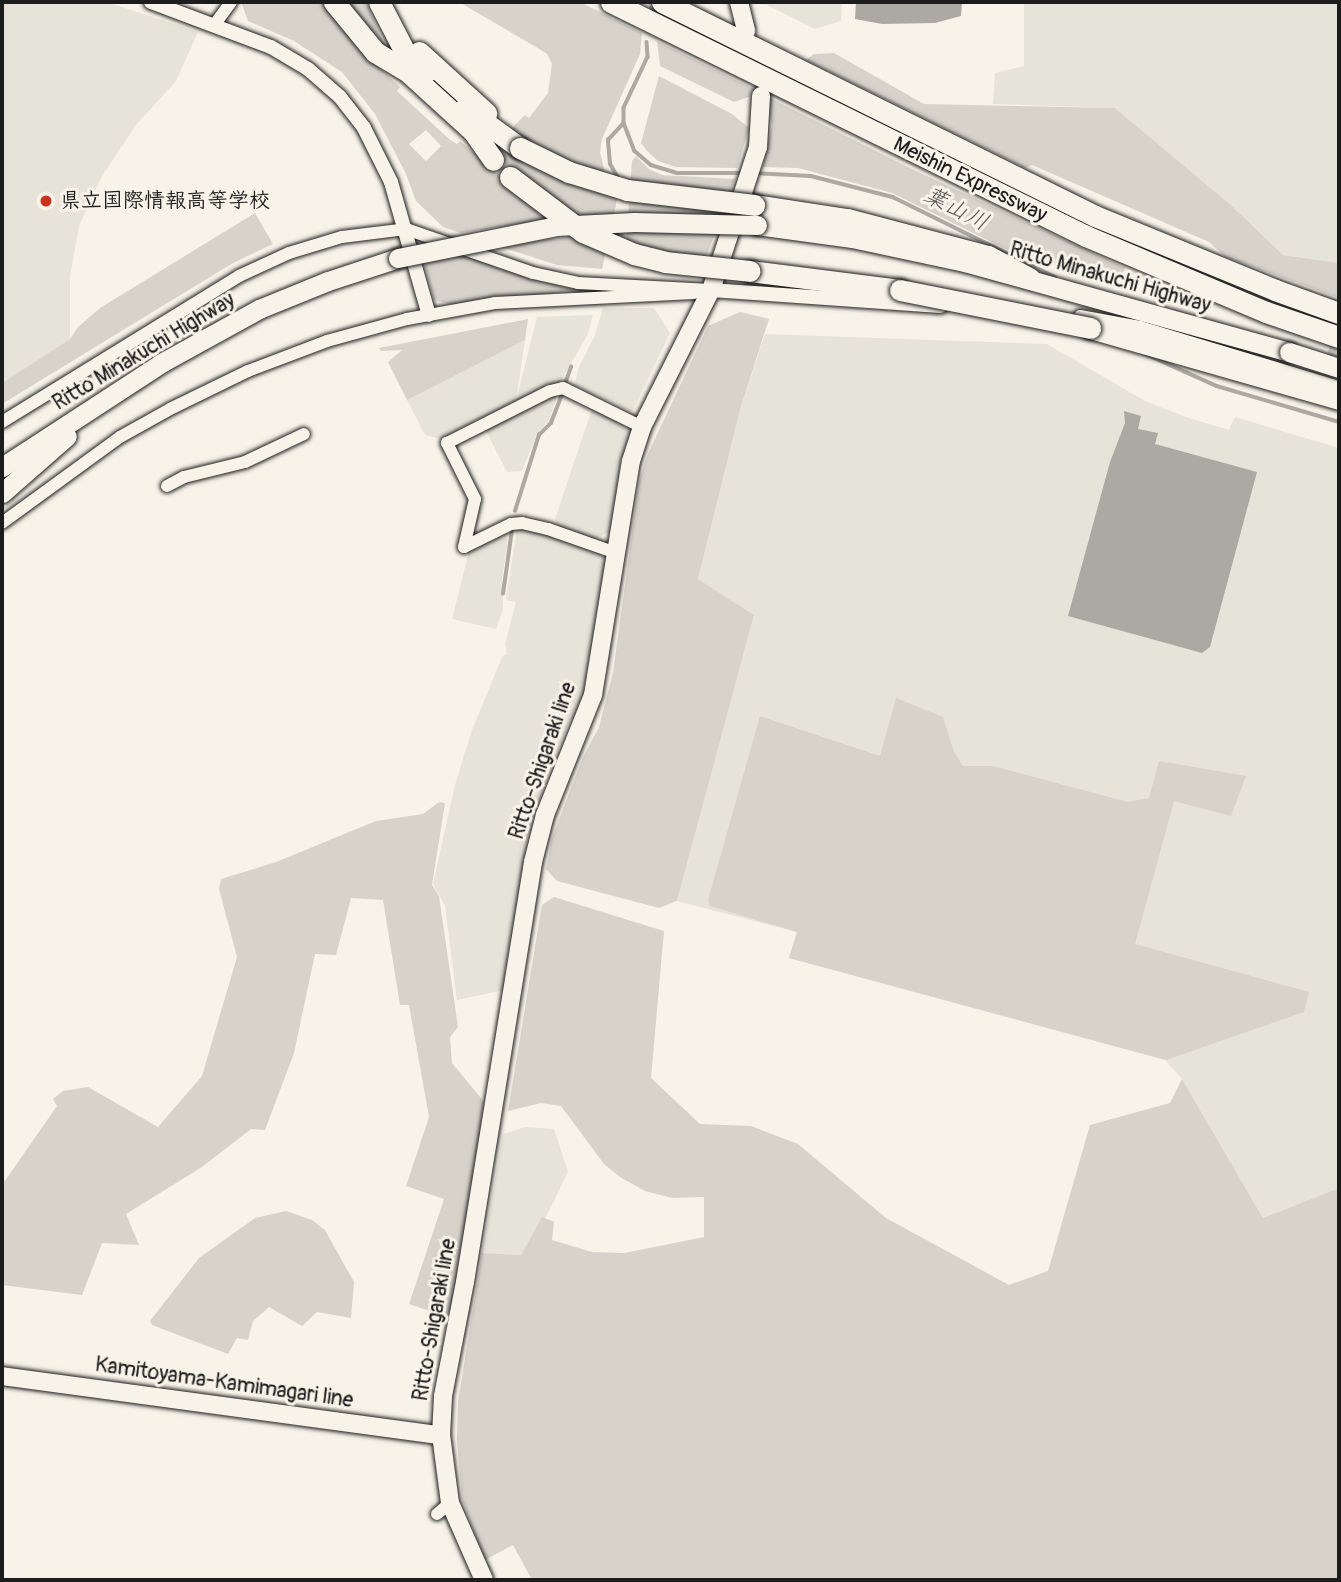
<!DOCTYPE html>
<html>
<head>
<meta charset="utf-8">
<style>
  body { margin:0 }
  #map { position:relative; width:1341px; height:1582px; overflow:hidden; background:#f7f3e8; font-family:Pangolin,"Klee One",sans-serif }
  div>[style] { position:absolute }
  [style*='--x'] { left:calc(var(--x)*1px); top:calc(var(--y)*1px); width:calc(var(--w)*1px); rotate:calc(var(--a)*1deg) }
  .built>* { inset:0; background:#e6e3d9 }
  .green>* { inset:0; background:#d7d3cb }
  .water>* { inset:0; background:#aca9a2 }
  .stream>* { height:3.5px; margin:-1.75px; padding:0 1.75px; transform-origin:1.75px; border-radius:1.75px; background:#aca9a2 }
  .minor-tunnel>* { height:12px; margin-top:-6px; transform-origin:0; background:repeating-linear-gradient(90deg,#d6d3c9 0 12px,transparent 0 18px) }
  .roads { filter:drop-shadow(0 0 2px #1c1c1c) drop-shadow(0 0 2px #1c1c1c) }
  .minor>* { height:12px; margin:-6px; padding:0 6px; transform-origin:6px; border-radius:6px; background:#f7f3e8 }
  .tertiary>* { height:14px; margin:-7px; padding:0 7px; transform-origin:7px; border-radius:7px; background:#f7f3e8 }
  .primary>* { height:18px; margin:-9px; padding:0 9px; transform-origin:9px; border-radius:9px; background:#f7f3e8 }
  .trunk>* { height:19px; margin:-9.5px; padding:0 9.5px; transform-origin:9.5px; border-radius:9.5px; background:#f7f3e8 }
  .motorway>* { height:21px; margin:-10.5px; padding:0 10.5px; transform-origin:10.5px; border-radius:10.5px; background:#f7f3e8 }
  .bridges { filter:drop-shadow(0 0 2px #1c1c1c) drop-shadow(0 0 2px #1c1c1c) }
  .trunk-bridge>* { height:19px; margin:-9.5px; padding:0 9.5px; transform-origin:9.5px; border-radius:9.5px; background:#f7f3e8 }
  .motorway-bridge>* { height:21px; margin:-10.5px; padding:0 10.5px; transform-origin:10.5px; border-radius:10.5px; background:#f7f3e8 }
  .dots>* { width:19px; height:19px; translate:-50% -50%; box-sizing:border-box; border:4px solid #f7f3e8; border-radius:50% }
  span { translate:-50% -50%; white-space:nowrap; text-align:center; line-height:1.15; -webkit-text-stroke:6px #f7f3e8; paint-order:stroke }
  .street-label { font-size:21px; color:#1c1c1c }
  .poi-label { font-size:21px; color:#1c1c1c; font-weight:700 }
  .left { translate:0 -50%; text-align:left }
  .water-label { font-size:23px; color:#565452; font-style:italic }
  .frame { position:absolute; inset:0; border:4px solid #1c1c1c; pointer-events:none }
</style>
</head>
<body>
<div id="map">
  <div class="built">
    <i style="clip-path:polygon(2px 2px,107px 2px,198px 32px,176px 81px,136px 125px,102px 176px,79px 226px,70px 277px,70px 339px,2px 383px)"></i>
    <i style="clip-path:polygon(761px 2px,842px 2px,841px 21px,815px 29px)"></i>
    <i style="clip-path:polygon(1024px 2px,1339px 2px,1339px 263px,1283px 255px,1232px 206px,1115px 108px,993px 104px,995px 73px,1024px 66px)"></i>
    <i style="clip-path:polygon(603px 308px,654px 308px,670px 333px,632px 412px,575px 385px,578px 369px,595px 335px)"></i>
    <i style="clip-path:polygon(593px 315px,588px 334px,561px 381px,441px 439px,425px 435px,407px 400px,525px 340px,516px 401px,537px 317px)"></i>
    <i style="clip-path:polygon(765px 334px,1047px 344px,1145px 401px,1186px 417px,1229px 430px,1235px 417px,1339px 448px,1339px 1188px,1263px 1218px,1182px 1079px,1165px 1060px,789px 958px,797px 932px,677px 901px,754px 615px,698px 579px,741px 406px)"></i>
    <i style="clip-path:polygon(558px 394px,549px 420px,537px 434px,522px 471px,507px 472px,485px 429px)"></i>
    <i style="clip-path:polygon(596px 408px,630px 431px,610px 531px,595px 539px,558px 526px,555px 519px,592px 409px)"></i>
    <i style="clip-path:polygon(517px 528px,541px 532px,600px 553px,606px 564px,583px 699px,575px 720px,571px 719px,548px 773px,526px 847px,504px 990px,457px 1000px,445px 906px,433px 884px,455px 785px,471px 733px,502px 657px,507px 654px,505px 644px,516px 602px,506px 600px)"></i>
    <i style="clip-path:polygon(497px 537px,508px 539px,502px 578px,503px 610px,496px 629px,452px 619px,469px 551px)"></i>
    <i style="clip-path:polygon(525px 1127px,554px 1129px,568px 1172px,545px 1219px,542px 1217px,521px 1255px,482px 1253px,503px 1134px)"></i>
  </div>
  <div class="green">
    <i style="clip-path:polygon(evenodd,241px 2px,324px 2px,372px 61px,400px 87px,397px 91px,449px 139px,457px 144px,460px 141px,551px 219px,461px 233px,443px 227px,416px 201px,406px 174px,375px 114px,342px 72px,294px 41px,248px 21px,241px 2px,426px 130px,441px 146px,426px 161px,409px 144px,426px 130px)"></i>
    <i style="clip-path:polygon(345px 2px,366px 2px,384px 44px,368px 29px)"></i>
    <i style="clip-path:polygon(459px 2px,580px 2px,642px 33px,640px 54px,602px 139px,600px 152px,606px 177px,537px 149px,511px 129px,525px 115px,529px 118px,548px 93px,552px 64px,547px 54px,536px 47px)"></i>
    <i style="clip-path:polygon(657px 41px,754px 89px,749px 97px,734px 102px,660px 66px)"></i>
    <i style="clip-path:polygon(834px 53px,924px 104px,1115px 108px,1232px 206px,1283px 255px,1339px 263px,1339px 298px,1226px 257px,1209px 242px,1032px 165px,1025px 168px,806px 60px,814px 54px)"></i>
    <i style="clip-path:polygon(659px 76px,732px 114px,749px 128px,737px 168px,676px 167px,658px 161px,647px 151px,641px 143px)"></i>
    <i style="clip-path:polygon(766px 96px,916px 171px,1125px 268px,1119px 283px,1016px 254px,892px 193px,798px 168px,763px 167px,772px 125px)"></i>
    <i style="clip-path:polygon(505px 144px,618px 195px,614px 214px,571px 217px,503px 161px)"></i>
    <i style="clip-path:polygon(636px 156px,649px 169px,662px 175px,735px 179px,707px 255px,694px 261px,626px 244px,632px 161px)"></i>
    <i style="clip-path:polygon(255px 213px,273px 244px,233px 263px,2px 404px,2px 383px,70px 339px,78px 327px,100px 308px)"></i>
    <i style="clip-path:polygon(577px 236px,606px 251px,602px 269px,557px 265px,498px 246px)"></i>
    <i style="clip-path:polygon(465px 253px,535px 280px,578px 290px,453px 305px,434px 300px,424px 262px)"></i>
    <i style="clip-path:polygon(740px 312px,769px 319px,741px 406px,698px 579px,754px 615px,677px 901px,659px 908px,557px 881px,546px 869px,552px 838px,583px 757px,599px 727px,613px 673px,639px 482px,647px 456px,708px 326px)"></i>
    <i style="clip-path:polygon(528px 319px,525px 340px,407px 400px,388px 362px,402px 350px,381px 351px,379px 348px)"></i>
    <i style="clip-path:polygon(896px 698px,943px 717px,954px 752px,963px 766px,993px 766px,1128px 802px,1149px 798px,1159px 761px,1246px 776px,1231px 816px,1174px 801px,1135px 944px,1309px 992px,1304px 1012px,1166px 1060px,789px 958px,797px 932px,710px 906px,708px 900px,760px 716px,880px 756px)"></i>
    <i style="clip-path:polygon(439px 802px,445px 803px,432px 885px,439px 896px,458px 1027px,450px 1037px,452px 1063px,485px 1103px,464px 1244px,452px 1307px,447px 1314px,441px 1315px,409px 1304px,444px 1199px,406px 1186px,429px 1117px,409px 1005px,400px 1005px,383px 900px,351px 898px,336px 955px,315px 954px,294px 1053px,265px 1130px,251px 1129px,202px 1167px,126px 1214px,139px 1245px,102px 1243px,82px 1295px,2px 1285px,2px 1185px,57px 1106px,53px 1099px,63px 1091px,88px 1087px,158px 1127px,202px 1076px,237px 957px,219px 889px,221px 879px,276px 862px,376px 821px,423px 814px)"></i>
    <i style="clip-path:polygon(554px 897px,664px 931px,651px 1078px,700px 1124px,751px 1126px,798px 1144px,886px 1218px,1009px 1285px,1048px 1271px,1090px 1125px,1170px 1103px,1182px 1079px,1263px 1218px,1339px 1188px,1339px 1580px,532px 1580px,513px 1545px,485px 1560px,462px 1499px,457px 1441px,458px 1402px,482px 1253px,521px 1255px,542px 1217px,554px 1222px,552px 1240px,592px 1252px,624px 1253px,704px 1237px,704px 1197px,672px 1198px,645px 1191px,620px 1177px,604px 1164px,561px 1106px,541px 1103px,508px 1111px,542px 905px)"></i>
    <i style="clip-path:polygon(286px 1211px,312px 1220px,325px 1230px,331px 1241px,354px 1282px,351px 1318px,317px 1312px,302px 1326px,269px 1307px,253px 1321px,248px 1340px,237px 1338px,228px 1354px,152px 1325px,150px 1321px,199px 1258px,255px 1218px)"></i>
  </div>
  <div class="water">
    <i style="clip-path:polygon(856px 2px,962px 2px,961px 16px,935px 23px,882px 24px,855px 19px)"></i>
    <i style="clip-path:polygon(1124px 411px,1141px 416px,1138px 429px,1158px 433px,1155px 444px,1257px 472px,1210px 647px,1202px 653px,1068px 616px,1110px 462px,1125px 423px)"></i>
  </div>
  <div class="stream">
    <i style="--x:647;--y:42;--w:15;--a:86"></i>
    <i style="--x:648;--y:57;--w:56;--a:115.2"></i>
    <i style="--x:624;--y:108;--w:15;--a:90"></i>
    <i style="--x:624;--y:123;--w:30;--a:69"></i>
    <i style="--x:635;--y:151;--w:21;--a:41"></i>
    <i style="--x:651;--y:165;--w:27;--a:17"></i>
    <i style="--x:677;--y:173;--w:67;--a:0"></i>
    <i style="--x:755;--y:173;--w:56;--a:3.1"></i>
    <i style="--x:811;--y:176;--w:85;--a:14.4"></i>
    <i style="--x:893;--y:197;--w:181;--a:26.3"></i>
    <i style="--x:618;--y:178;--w:16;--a:-120"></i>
    <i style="--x:610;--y:164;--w:24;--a:-95"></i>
    <i style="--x:608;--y:140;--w:22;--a:-47"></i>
    <i style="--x:1141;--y:352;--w:83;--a:24.1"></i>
    <i style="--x:1217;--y:386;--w:127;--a:16.4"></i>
    <i style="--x:566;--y:381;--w:15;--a:-70"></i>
    <i style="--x:515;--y:511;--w:80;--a:-72.5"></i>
    <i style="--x:539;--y:435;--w:17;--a:-45"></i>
    <i style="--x:551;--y:423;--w:31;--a:-69"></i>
    <i style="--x:503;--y:594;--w:65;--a:-82"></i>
  </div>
  <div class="minor-tunnel">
    <i style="--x:1332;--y:358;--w:20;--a:-70"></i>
  </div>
  <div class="roads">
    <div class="minor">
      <i style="--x:215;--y:24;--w:27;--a:-54"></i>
      <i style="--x:1080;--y:316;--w:61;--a:10.4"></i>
      <i style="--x:1140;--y:327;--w:208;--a:16.8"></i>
      <i style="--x:2;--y:422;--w:278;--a:-31.6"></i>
      <i style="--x:239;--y:276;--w:55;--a:-24.7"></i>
      <i style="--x:289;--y:253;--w:55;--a:-16.8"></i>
      <i style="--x:342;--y:237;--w:64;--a:-7.1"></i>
      <i style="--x:406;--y:229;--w:134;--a:19.1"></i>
      <i style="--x:533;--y:273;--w:46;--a:12.5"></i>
      <i style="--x:578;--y:283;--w:133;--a:3"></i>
      <i style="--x:167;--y:486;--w:19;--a:-28"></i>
      <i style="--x:184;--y:477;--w:63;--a:-13.8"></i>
      <i style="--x:245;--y:462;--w:65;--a:-25.4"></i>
      <i style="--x:2;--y:523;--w:146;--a:-36.1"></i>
      <i style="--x:120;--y:437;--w:57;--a:-29.2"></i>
      <i style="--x:170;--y:409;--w:87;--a:-26"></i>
      <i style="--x:248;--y:371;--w:85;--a:-20.8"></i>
      <i style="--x:327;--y:341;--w:83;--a:-15.4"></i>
      <i style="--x:407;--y:319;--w:89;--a:-10.3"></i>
      <i style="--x:495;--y:303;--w:199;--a:-2.9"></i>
      <i style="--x:464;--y:547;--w:49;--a:-77.1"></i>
      <i style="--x:475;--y:499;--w:63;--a:-116.6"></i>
      <i style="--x:447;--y:443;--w:115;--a:-26.8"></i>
      <i style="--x:550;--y:391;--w:13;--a:-13"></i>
      <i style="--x:563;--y:388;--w:88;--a:26.3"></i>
      <i style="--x:464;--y:547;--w:52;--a:-26.1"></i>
      <i style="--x:511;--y:524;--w:11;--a:-5"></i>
      <i style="--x:522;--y:523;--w:27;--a:13"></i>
      <i style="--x:548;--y:529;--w:72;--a:19.4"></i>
      <i style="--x:437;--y:1514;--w:17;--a:-40"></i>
    </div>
    <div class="tertiary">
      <i style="--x:151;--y:2;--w:128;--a:20.6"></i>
      <i style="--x:271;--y:47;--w:43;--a:30.7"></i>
      <i style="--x:308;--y:69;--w:43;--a:41.2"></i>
      <i style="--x:340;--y:97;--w:39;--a:52"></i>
      <i style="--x:364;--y:128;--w:60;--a:63.4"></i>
      <i style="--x:391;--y:182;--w:138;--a:74.1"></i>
      <i style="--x:711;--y:290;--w:230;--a:4"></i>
    </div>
    <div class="primary">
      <i style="--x:739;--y:2;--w:30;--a:76"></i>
      <i style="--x:2;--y:1376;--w:443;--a:7.7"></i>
      <i style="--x:484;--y:1580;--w:84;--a:-113.8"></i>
      <i style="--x:450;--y:1503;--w:69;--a:-97.5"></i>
      <i style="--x:441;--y:1435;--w:39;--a:-87"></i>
      <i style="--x:443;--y:1396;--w:116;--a:-79.1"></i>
      <i style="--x:465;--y:1282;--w:425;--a:-80.8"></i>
      <i style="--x:533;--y:862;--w:49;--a:-75.7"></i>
      <i style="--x:545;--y:815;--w:129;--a:-68.2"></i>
      <i style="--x:593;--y:695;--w:237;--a:-80.8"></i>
      <i style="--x:631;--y:461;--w:36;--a:-72"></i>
      <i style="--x:642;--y:427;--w:153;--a:-63.3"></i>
      <i style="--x:711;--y:290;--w:151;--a:-71.8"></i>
      <i style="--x:758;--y:147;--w:51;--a:-86.6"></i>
    </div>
    <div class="trunk">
      <i style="--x:757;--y:225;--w:96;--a:7.8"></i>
      <i style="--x:852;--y:238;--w:116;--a:12"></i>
      <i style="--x:965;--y:262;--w:336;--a:15.5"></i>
      <i style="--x:2;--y:467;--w:192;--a:-33.1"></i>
      <i style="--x:163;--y:362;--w:110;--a:-28.9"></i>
      <i style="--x:259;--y:309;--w:74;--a:-22.1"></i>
      <i style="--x:328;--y:281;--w:74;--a:-18.2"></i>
      <i style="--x:2;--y:493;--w:86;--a:-41.2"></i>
    </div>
    <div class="motorway">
      <i style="--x:334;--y:2;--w:65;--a:50.6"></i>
      <i style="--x:375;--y:52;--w:37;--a:31"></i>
      <i style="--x:407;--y:71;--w:89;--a:42.3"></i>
      <i style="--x:473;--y:131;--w:35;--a:55"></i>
      <i style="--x:379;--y:2;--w:59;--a:62.6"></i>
      <i style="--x:406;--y:54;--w:27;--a:42"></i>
      <i style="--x:611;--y:2;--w:530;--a:26.23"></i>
      <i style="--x:1086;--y:236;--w:195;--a:22.9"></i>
      <i style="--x:1266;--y:312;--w:77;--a:18.9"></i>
      <i style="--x:662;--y:2;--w:483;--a:26.3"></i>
      <i style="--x:1095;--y:216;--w:195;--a:22.3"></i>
      <i style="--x:1275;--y:290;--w:68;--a:19.8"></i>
      <i style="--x:419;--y:52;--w:91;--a:42.3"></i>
      <i style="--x:465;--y:108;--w:68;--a:36"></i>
      <i style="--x:754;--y:205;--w:94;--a:8.6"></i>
      <i style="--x:847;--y:219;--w:146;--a:14.7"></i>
      <i style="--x:988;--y:256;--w:47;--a:28.2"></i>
      <i style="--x:750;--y:271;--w:151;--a:7.2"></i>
      <i style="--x:1090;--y:328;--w:259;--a:15.9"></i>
    </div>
  </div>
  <div class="bridges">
    <div class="trunk-bridge">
      <i style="--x:398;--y:258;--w:161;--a:-11.4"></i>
      <i style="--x:556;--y:226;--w:78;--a:-2.9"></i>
      <i style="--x:634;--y:222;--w:123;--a:1.4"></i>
      <i style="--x:1289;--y:352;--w:52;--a:17.7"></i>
    </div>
    <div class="motorway-bridge">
      <i style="--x:520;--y:148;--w:55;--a:26.1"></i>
      <i style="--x:569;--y:172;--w:61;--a:17.2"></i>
      <i style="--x:627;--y:190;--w:128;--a:6.7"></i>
      <i style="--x:510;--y:177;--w:91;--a:37"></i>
      <i style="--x:583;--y:232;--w:56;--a:23.3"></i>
      <i style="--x:634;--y:254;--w:32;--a:14"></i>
      <i style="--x:665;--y:262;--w:85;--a:6"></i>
      <i style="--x:900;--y:290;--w:194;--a:11.3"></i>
    </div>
  </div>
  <div class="dots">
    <i style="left:46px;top:201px;background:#c8321e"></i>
  </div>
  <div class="street-label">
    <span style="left:970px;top:180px;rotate:26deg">Meishin Expressway</span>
    <span style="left:1110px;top:278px;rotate:16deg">Ritto Minakuchi Highway</span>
    <span style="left:144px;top:352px;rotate:-31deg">Ritto Minakuchi Highway</span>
    <span style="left:543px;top:761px;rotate:-71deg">Ritto-Shigaraki line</span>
    <span style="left:435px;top:1320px;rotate:-80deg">Ritto-Shigaraki line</span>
    <span style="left:224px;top:1383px;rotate:8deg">Kamitoyama-Kamimagari line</span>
  </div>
  <div class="poi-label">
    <span class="left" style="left:60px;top:201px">県立国際情報高等学校</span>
  </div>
  <div class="water-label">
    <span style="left:956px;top:209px;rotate:27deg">葉山川</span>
  </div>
  <div class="frame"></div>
</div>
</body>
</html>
